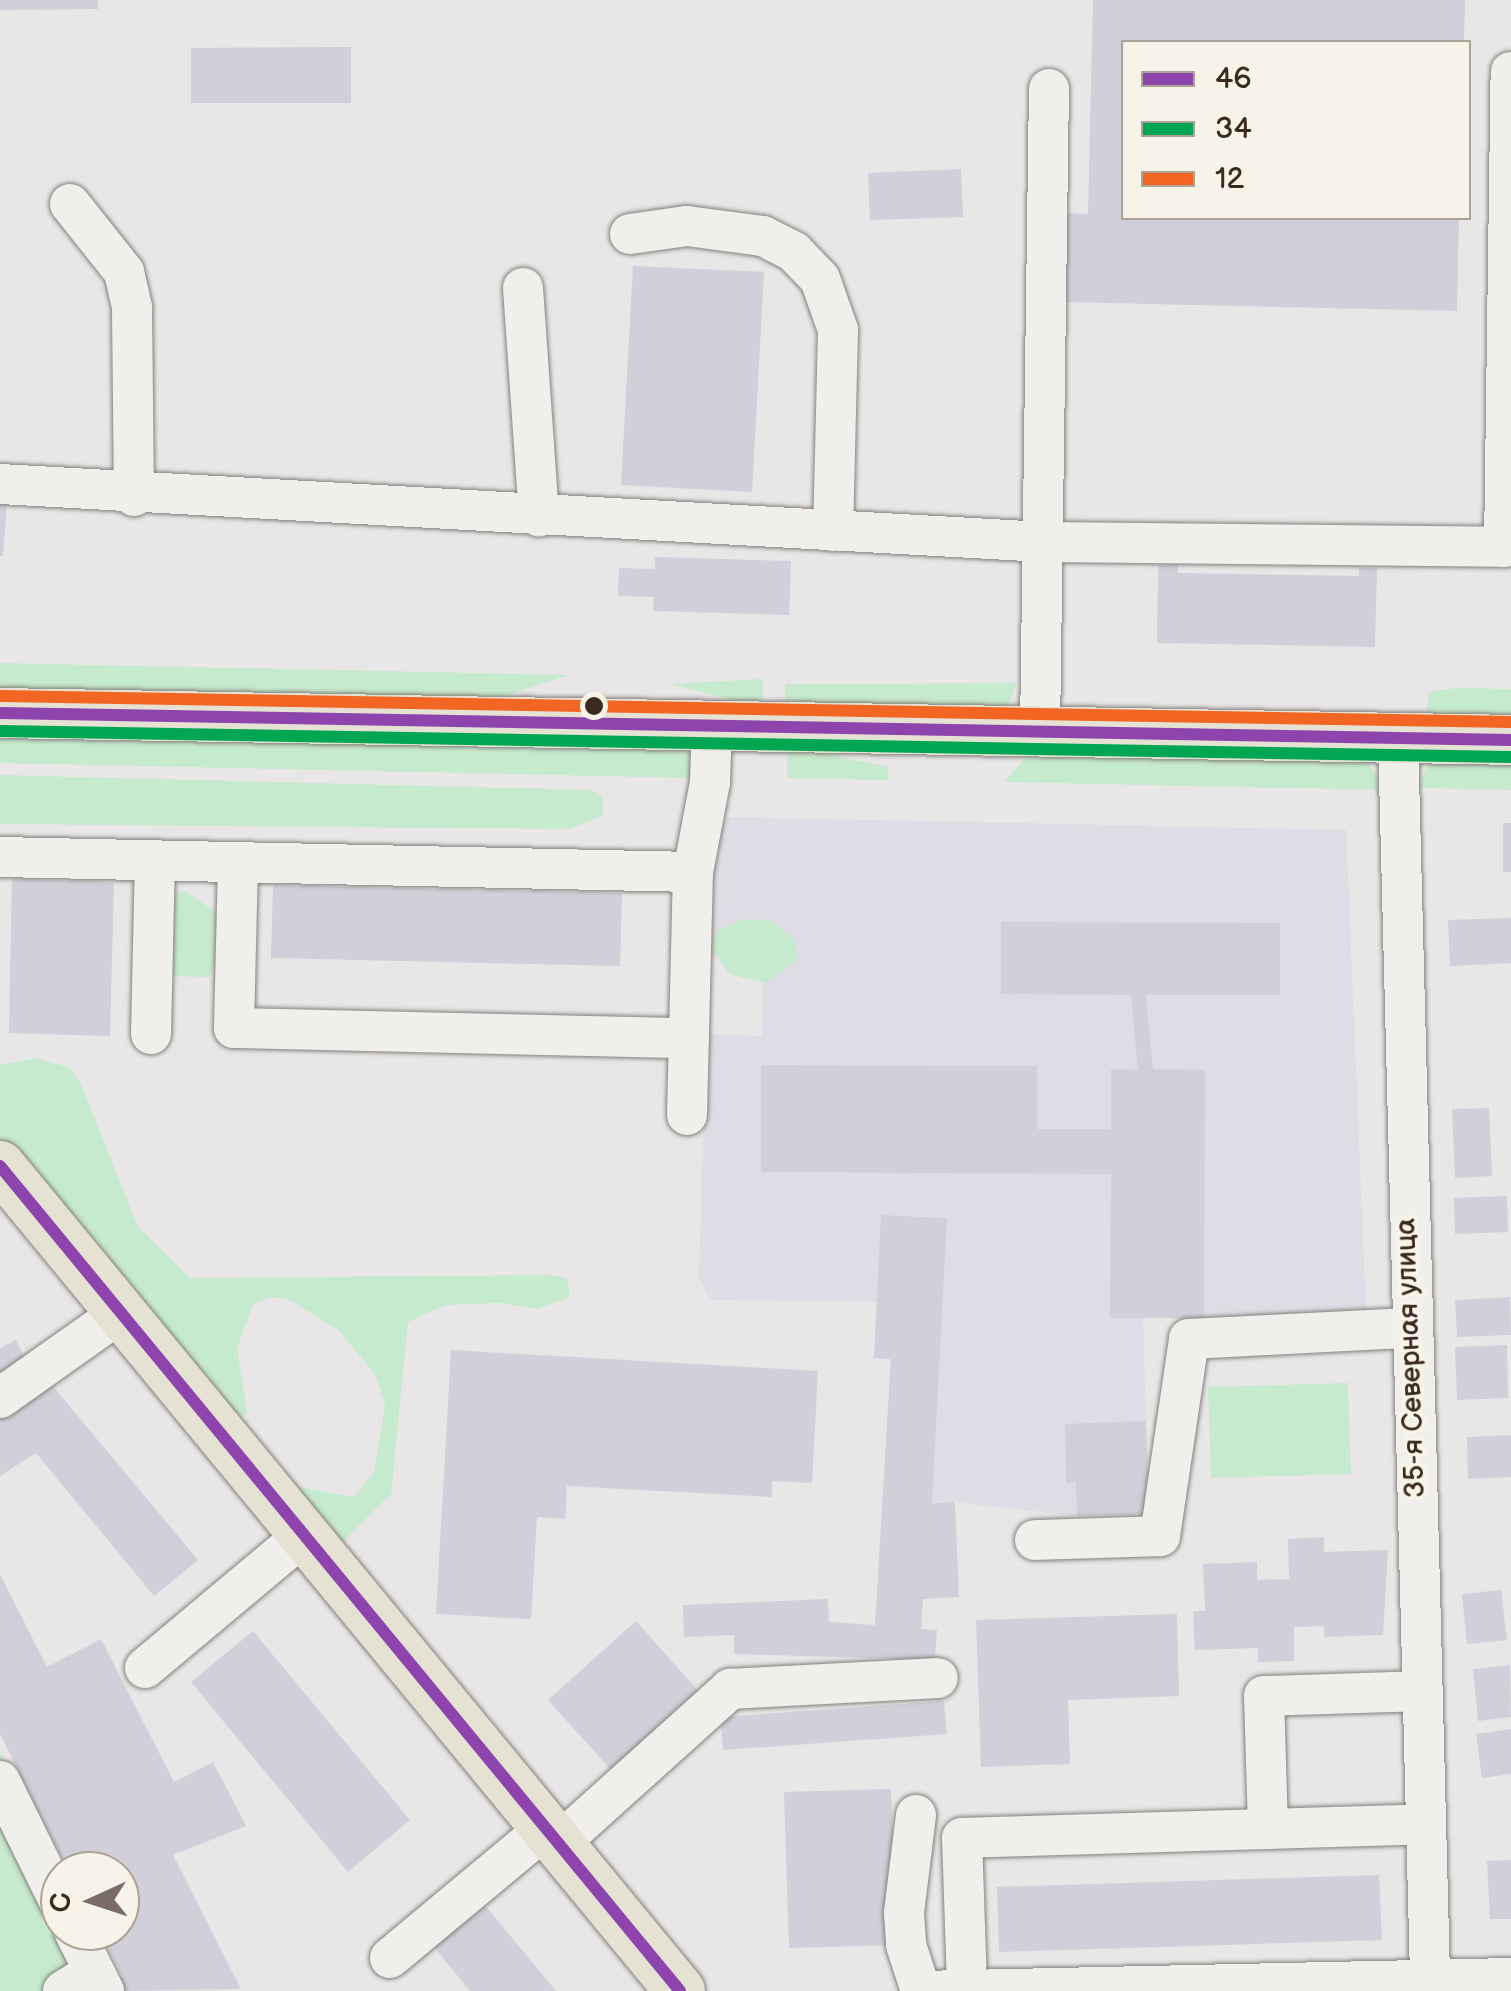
<!DOCTYPE html>
<html>
<head>
<meta charset="utf-8">
<style>
  body { margin:0 }
  #map { position:relative; width:1511px; height:1991px; overflow:hidden; background:#e8e6e7; font-family:"Balsamiq Sans",sans-serif }
  div>[style] { position:absolute }
  [style*='--x'] { left:calc(var(--x)*1px); top:calc(var(--y)*1px); width:calc(var(--w)*1px); rotate:calc(var(--a)*1deg) }
  .built>* { inset:0; background:#dfdce5 }
  .green>* { inset:0; background:#c6eace }
  .building>* { inset:0; background:#d1cfd9 }
  .roads { filter:drop-shadow(0 0 2px #84807d) drop-shadow(0 0 2px #84807d) }
  .minor>* { height:40px; margin:-20px; padding:0 20px; transform-origin:20px; border-radius:20px; background:#f0efec }
  .major>* { height:50px; margin:-25px; padding:0 25px; transform-origin:25px; border-radius:25px; background:#e5e2d4 }
  .bus-1>* { height:12px; margin:-6px; padding:0 6px; transform-origin:6px; border-radius:6px; background:#8e44ad }
  .bus-2>* { height:12px; margin:-6px; padding:0 6px; transform-origin:6px; border-radius:6px; background:#00a651 }
  .bus-3>* { height:12px; margin:-6px; padding:0 6px; transform-origin:6px; border-radius:6px; background:#f26522 }
  .dots>* { width:28px; height:28px; translate:-50% -50%; box-sizing:border-box; border:5px solid #f7f3e8; border-radius:50% }
  span { translate:-50% -50%; white-space:nowrap; text-align:center; line-height:1.15; -webkit-text-stroke:8px #f7f3e8; paint-order:stroke }
  .street-label { font-size:28px; color:#3b2a1e }
  .legend { position:absolute; left:1121px; top:40px; width:350px; height:180px; box-sizing:border-box; background:#f7f3e8; border:2px solid #aca397; margin:0; padding:12px 18px; list-style:none; font-size:30px; color:#3b2a1e }
  .legend li { display:flex; align-items:center; gap:20px; height:50px }
  .legend b { width:50px; border:2px solid #aca397 }
  .north { position:absolute; left:40px; top:1851px; width:100px; height:100px; box-sizing:border-box; background:#f7f3e8; border:2px solid #aca397; border-radius:50%; rotate:267deg; font-size:28px; font-weight:700; line-height:40px; text-align:center; color:#3b2a1e }
  .north::after { content:''; display:block; margin:auto; width:35px; height:45px; background:#786c64; clip-path:polygon(50% 0,100% 100%,50% 72%,0 100%) }
</style>
</head>
<body>
<div id="map">
  <div class="built">
    <i style="clip-path:polygon(729px 817px,1346px 830px,1366px 1312px,1143px 1318px,1149px 1514px,1077px 1516px,955px 1502px,882px 1503px,891px 1360px,874px 1358px,877px 1302px,710px 1300px,699px 1278px,706px 1034px,762px 1036px,764px 954px,702px 955px,721px 827px)"></i>
  </div>
  <div class="green">
    <i style="clip-path:polygon(0 663px,569px 675px,498px 698px,0 688px)"></i>
    <i style="clip-path:polygon(763px 679px,763px 708px,671px 684px)"></i>
    <i style="clip-path:polygon(1017px 683px,1007px 709px,785px 710px,785px 684px)"></i>
    <i style="clip-path:polygon(1456px 688px,1511px 689px,1511px 723px,1426px 714px,1429px 692px)"></i>
    <i style="clip-path:polygon(0 730px,665px 742px,689px 753px,696px 770px,692px 778px,0 763px)"></i>
    <i style="clip-path:polygon(788px 746px,888px 767px,889px 780px,787px 778px)"></i>
    <i style="clip-path:polygon(1035px 748px,1344px 754px,1369px 763px,1384px 790px,1004px 782px)"></i>
    <i style="clip-path:polygon(1511px 758px,1511px 790px,1418px 788px,1429px 763px)"></i>
    <i style="clip-path:polygon(0 775px,592px 790px,603px 797px,603px 815px,570px 829px,0 824px)"></i>
    <i style="clip-path:polygon(185px 891px,219px 914px,221px 952px,209px 977px,169px 976px,167px 897px)"></i>
    <i style="clip-path:polygon(744px 919px,770px 920px,796px 941px,797px 961px,766px 983px,729px 974px,711px 946px,718px 930px)"></i>
    <i style="clip-path:polygon(36px 1058px,70px 1068px,81px 1084px,138px 1227px,190px 1278px,551px 1275px,567px 1279px,570px 1297px,537px 1309px,499px 1303px,445px 1305px,408px 1322px,391px 1494px,343px 1542px,294px 1486px,354px 1497px,374px 1472px,385px 1405px,375px 1374px,338px 1330px,290px 1300px,272px 1297px,254px 1303px,237px 1348px,247px 1412px,236px 1421px,0 1138px,0 1065px)"></i>
    <i style="clip-path:polygon(1348px 1383px,1351px 1474px,1211px 1478px,1208px 1387px)"></i>
    <i style="clip-path:polygon(0 1753px,60px 1874px,60px 1931px,118px 1991px,0 1991px)"></i>
  </div>
  <div class="building">
    <i style="clip-path:polygon(0 0,98px 0,98px 9px,0 10px)"></i>
    <i style="clip-path:polygon(1093px 0,1465px 0,1464px 42px,1124px 42px,1124px 218px,1459px 218px,1457px 311px,1061px 302px,1064px 213px,1088px 214px)"></i>
    <i style="clip-path:polygon(351px 47px,351px 103px,191px 103px,191px 48px)"></i>
    <i style="clip-path:polygon(961px 169px,963px 217px,870px 220px,868px 173px)"></i>
    <i style="clip-path:polygon(633px 266px,764px 272px,752px 492px,621px 485px)"></i>
    <i style="clip-path:polygon(0 501px,7px 501px,3px 556px,0 556px)"></i>
    <i style="clip-path:polygon(655px 557px,791px 561px,789px 615px,653px 611px,654px 597px,618px 596px,619px 568px,655px 569px)"></i>
    <i style="clip-path:polygon(1158px 565px,1178px 565px,1178px 573px,1359px 576px,1359px 568px,1377px 568px,1375px 647px,1157px 643px)"></i>
    <i style="clip-path:polygon(1503px 823px,1511px 823px,1511px 872px,1503px 872px)"></i>
    <i style="clip-path:polygon(12px 879px,114px 882px,110px 1036px,9px 1033px)"></i>
    <i style="clip-path:polygon(273px 885px,622px 893px,620px 966px,271px 958px)"></i>
    <i style="clip-path:polygon(1511px 918px,1511px 963px,1450px 966px,1448px 920px)"></i>
    <i style="clip-path:polygon(1001px 922px,1280px 923px,1280px 995px,1146px 995px,1153px 1069px,1205px 1070px,1204px 1318px,1110px 1318px,1111px 1174px,761px 1172px,761px 1065px,1037px 1066px,1037px 1129px,1111px 1129px,1111px 1069px,1138px 1070px,1131px 995px,1001px 994px)"></i>
    <i style="clip-path:polygon(1489px 1108px,1492px 1176px,1455px 1178px,1452px 1109px)"></i>
    <i style="clip-path:polygon(1507px 1196px,1508px 1232px,1455px 1234px,1454px 1198px)"></i>
    <i style="clip-path:polygon(881px 1215px,947px 1218px,932px 1503px,955px 1502px,959px 1597px,923px 1599px,921px 1629px,937px 1630px,935px 1660px,734px 1654px,734px 1635px,684px 1637px,683px 1605px,828px 1599px,829px 1622px,875px 1625px,891px 1359px,874px 1358px)"></i>
    <i style="clip-path:polygon(1510px 1297px,1511px 1335px,1457px 1337px,1455px 1300px)"></i>
    <i style="clip-path:polygon(16px 1340px,29px 1367px,0 1381px,0 1348px)"></i>
    <i style="clip-path:polygon(1507px 1345px,1508px 1398px,1457px 1400px,1455px 1347px)"></i>
    <i style="clip-path:polygon(451px 1350px,818px 1371px,812px 1483px,772px 1481px,772px 1497px,567px 1486px,565px 1519px,537px 1517px,531px 1619px,436px 1614px)"></i>
    <i style="clip-path:polygon(51px 1384px,198px 1560px,154px 1596px,36px 1453px,0 1476px,0 1417px)"></i>
    <i style="clip-path:polygon(1146px 1421px,1149px 1514px,1077px 1516px,1076px 1482px,1066px 1483px,1065px 1424px)"></i>
    <i style="clip-path:polygon(1511px 1435px,1511px 1477px,1468px 1479px,1467px 1437px)"></i>
    <i style="clip-path:polygon(1324px 1537px,1324px 1552px,1388px 1550px,1383px 1635px,1324px 1637px,1324px 1626px,1294px 1627px,1294px 1661px,1258px 1662px,1258px 1648px,1195px 1650px,1193px 1611px,1205px 1611px,1203px 1564px,1257px 1562px,1257px 1580px,1289px 1579px,1288px 1539px)"></i>
    <i style="clip-path:polygon(0 1574px,47px 1667px,101px 1639px,174px 1782px,213px 1762px,246px 1826px,173px 1855px,241px 1989px,123px 1991px,117px 1980px,123px 1977px,100px 1931px,120px 1931px,120px 1871px,69px 1871px,0 1734px)"></i>
    <i style="clip-path:polygon(1501px 1590px,1507px 1640px,1467px 1644px,1462px 1594px)"></i>
    <i style="clip-path:polygon(1177px 1614px,1179px 1696px,1068px 1700px,1070px 1764px,981px 1767px,976px 1620px)"></i>
    <i style="clip-path:polygon(636px 1621px,701px 1694px,614px 1773px,548px 1700px)"></i>
    <i style="clip-path:polygon(253px 1631px,410px 1820px,348px 1872px,191px 1682px)"></i>
    <i style="clip-path:polygon(1510px 1665px,1511px 1717px,1478px 1721px,1473px 1669px)"></i>
    <i style="clip-path:polygon(944px 1701px,947px 1734px,723px 1750px,721px 1717px)"></i>
    <i style="clip-path:polygon(1511px 1729px,1511px 1774px,1482px 1778px,1476px 1734px)"></i>
    <i style="clip-path:polygon(891px 1789px,896px 1945px,789px 1948px,784px 1792px)"></i>
    <i style="clip-path:polygon(1511px 1860px,1511px 1919px,1490px 1919px,1487px 1861px)"></i>
    <i style="clip-path:polygon(1379px 1875px,1382px 1940px,999px 1952px,997px 1887px)"></i>
    <i style="clip-path:polygon(479px 1898px,556px 1991px,470px 1991px,428px 1940px)"></i>
  </div>
  <div class="roads">
    <div class="minor">
      <i style="--x:70;--y:204;--w:87;--a:51.5"></i>
      <i style="--x:124;--y:272;--w:37;--a:77"></i>
      <i style="--x:132;--y:308;--w:188;--a:89.4"></i>
      <i style="--x:630;--y:234;--w:58;--a:-8"></i>
      <i style="--x:687;--y:226;--w:77;--a:7.5"></i>
      <i style="--x:763;--y:236;--w:35;--a:27"></i>
      <i style="--x:794;--y:252;--w:37;--a:46"></i>
      <i style="--x:820;--y:279;--w:54;--a:70.6"></i>
      <i style="--x:838;--y:330;--w:201;--a:91.4"></i>
      <i style="--x:523;--y:288;--w:229;--a:86"></i>
      <i style="--x:0;--y:484;--w:1045;--a:3.18"></i>
      <i style="--x:1043;--y:542;--w:461;--a:0.6"></i>
      <i style="--x:1504;--y:547;--w:475;--a:-89.2"></i>
      <i style="--x:1040;--y:731;--w:642;--a:-89.2"></i>
      <i style="--x:1398;--y:737;--w:1242;--a:88.52"></i>
      <i style="--x:0;--y:857;--w:693;--a:1.24"></i>
      <i style="--x:238;--y:863;--w:165;--a:91.4"></i>
      <i style="--x:234;--y:1028;--w:455;--a:1.3"></i>
      <i style="--x:151;--y:1034;--w:173;--a:-88.7"></i>
      <i style="--x:687;--y:1115;--w:243;--a:-88.6"></i>
      <i style="--x:693;--y:872;--w:92;--a:-79.3"></i>
      <i style="--x:710;--y:782;--w:59;--a:-88.1"></i>
      <i style="--x:0;--y:1398;--w:147;--a:-35.3"></i>
      <i style="--x:1035;--y:1540;--w:125;--a:-1.8"></i>
      <i style="--x:1160;--y:1536;--w:199;--a:-81.6"></i>
      <i style="--x:1189;--y:1339;--w:220;--a:-2.9"></i>
      <i style="--x:145;--y:1668;--w:207;--a:-39.9"></i>
      <i style="--x:0;--y:1781;--w:136;--a:63.8"></i>
      <i style="--x:916;--y:1815;--w:99;--a:97"></i>
      <i style="--x:904;--y:1913;--w:32;--a:86"></i>
      <i style="--x:906;--y:1945;--w:48;--a:71.9"></i>
      <i style="--x:1268;--y:1829;--w:133;--a:-91.7"></i>
      <i style="--x:1264;--y:1696;--w:157;--a:-1.8"></i>
      <i style="--x:558;--y:1844;--w:232;--a:-42"></i>
      <i style="--x:730;--y:1689;--w:208;--a:-3"></i>
      <i style="--x:74;--y:1931;--w:67;--a:63.4"></i>
      <i style="--x:390;--y:1958;--w:203;--a:-39.8"></i>
      <i style="--x:967;--y:1987;--w:149;--a:-91.9"></i>
      <i style="--x:962;--y:1838;--w:463;--a:-1.7"></i>
      <i style="--x:63;--y:1991;--w:36;--a:-32"></i>
      <i style="--x:920;--y:1991;--w:591;--a:-1.26"></i>
    </div>
    <div class="major">
      <i style="--x:0;--y:713;--w:1511;--a:1.02"></i>
      <i style="--x:0;--y:1166;--w:1069;--a:50.5"></i>
    </div>
  </div>
  <div class="bus-1">
    <i style="--x:0;--y:713;--w:1511;--a:1.02"></i>
    <i style="--x:0;--y:1166;--w:1069;--a:50.5"></i>
  </div>
  <div class="bus-2">
    <i style="--x:0;--y:731;--w:1511;--a:0.99"></i>
  </div>
  <div class="bus-3">
    <i style="--x:0;--y:696;--w:1511;--a:0.99"></i>
  </div>
  <div class="dots">
    <i style="left:594px;top:706px;background:#3b2a1e"></i>
  </div>
  <div class="street-label">
    <span style="left:1411px;top:1358px;rotate:-92deg">35-я Северная улица</span>
  </div>
  <ul class="legend">
  <li><b style="height:12px;background:#8e44ad"></b>46</li>
  <li><b style="height:12px;background:#00a651"></b>34</li>
  <li><b style="height:12px;background:#f26522"></b>12</li>
  </ul>
  <div class="north">С</div>
</div>
</body>
</html>
